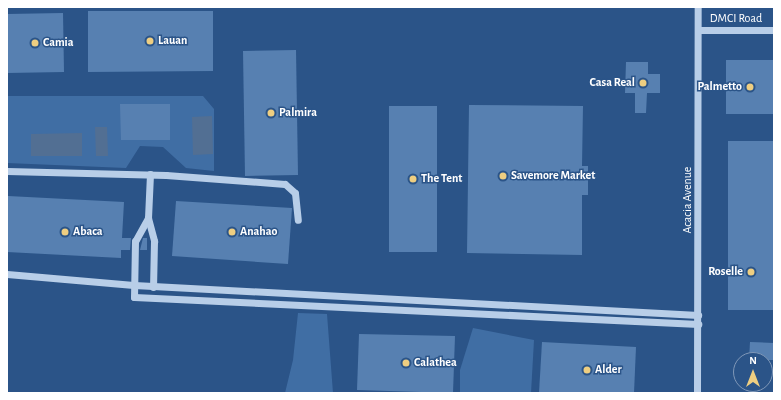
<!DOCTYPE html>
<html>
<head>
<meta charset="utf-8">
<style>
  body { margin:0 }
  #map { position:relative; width:781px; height:400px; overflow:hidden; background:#2b5488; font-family:"Alegreya Sans",sans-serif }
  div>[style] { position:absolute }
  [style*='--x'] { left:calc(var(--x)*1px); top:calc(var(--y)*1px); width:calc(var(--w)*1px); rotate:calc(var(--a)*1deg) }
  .green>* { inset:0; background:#406ea4 }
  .water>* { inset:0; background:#526f93 }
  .building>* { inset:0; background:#5780b1 }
  .minor>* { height:7px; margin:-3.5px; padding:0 3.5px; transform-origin:3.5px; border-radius:3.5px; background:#b8cee8 }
  .dots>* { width:11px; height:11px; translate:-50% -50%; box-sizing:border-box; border:2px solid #2b5488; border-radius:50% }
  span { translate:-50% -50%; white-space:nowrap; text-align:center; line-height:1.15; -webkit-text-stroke:3px #2b5488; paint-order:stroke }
  .street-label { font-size:12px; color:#fff }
  .poi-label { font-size:12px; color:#fff; font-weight:700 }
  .left { translate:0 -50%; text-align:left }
  .right { translate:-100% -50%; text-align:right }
  .frame { position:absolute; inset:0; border:8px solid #fff; pointer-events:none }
  .north { position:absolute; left:733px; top:352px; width:40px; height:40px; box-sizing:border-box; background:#2b5488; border:1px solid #8098b8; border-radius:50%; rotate:0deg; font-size:11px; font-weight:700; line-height:16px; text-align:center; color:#fff }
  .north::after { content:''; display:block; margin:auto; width:14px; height:18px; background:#eece81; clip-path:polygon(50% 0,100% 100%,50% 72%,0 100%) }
</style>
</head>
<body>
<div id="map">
  <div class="green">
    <i style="clip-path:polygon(7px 96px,203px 96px,214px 109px,214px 171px,186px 168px,163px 147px,140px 146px,126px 168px,7px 163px)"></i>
    <i style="clip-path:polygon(298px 313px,327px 314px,333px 393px,285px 393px,293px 360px)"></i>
    <i style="clip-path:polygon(473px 328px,534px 340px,531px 393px,460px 393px,460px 370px)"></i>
  </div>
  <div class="water">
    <i style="clip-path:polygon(212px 116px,213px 154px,193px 155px,192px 117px)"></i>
    <i style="clip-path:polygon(95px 127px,107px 127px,108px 156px,96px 156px)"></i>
    <i style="clip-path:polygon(82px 133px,82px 156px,31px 156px,31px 134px)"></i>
  </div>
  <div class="building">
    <i style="clip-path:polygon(88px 11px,213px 11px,213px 71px,88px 72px)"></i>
    <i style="clip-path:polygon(63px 13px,64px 72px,7px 73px,7px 14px)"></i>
    <i style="clip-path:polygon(296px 50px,298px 175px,245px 176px,243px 51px)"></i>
    <i style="clip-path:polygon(726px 60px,774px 60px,774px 114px,726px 114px)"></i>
    <i style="clip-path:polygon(626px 62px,648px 62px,648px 74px,660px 74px,660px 93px,647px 93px,646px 113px,635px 113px,635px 93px,625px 93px)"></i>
    <i style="clip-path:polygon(120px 104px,170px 104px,170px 140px,121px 140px)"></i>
    <i style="clip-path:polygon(469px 105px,583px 106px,582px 166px,588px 166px,588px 195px,582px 195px,582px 255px,467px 253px)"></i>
    <i style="clip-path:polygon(389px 106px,437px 106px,437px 252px,389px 252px)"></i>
    <i style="clip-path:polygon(728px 141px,774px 141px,774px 310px,728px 310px)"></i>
    <i style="clip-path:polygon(8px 196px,124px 202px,122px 238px,131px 238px,130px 250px,121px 250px,121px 258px,7px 252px)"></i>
    <i style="clip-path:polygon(176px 201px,292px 208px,288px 264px,172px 256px)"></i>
    <i style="clip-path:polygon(143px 238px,147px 238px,147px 250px,140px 250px)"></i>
    <i style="clip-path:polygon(359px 334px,455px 336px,453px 393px,357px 390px)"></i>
    <i style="clip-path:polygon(542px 342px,636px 347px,634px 393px,539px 393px)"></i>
    <i style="clip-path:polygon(750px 342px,774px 343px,774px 360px,749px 360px)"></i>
  </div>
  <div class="minor">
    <i style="--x:698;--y:30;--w:76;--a:0"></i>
    <i style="--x:7;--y:171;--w:159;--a:1.4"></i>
    <i style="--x:166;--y:175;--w:119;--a:4.3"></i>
    <i style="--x:285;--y:184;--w:13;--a:42"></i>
    <i style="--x:295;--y:193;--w:27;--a:84"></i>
    <i style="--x:150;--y:174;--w:44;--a:92.6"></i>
    <i style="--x:148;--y:218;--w:24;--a:75"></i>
    <i style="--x:154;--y:241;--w:46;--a:91.2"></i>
    <i style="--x:148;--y:218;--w:26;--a:119"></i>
    <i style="--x:135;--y:241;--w:56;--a:91"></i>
    <i style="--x:134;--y:297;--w:565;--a:2.74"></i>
    <i style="--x:7;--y:274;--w:127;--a:5"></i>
    <i style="--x:134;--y:285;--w:565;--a:3.04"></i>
    <i style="--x:697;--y:393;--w:386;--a:-89.9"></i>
  </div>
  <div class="dots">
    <i style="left:150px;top:41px;background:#eece81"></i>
    <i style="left:35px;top:43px;background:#eece81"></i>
    <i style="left:643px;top:83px;background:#eece81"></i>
    <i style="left:750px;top:87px;background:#eece81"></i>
    <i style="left:271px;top:113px;background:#eece81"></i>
    <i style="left:503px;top:176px;background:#eece81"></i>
    <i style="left:413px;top:179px;background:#eece81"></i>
    <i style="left:65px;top:232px;background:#eece81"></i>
    <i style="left:232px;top:232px;background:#eece81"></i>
    <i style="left:751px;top:272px;background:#eece81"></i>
    <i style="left:406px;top:363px;background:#eece81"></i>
    <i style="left:587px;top:370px;background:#eece81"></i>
  </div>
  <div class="street-label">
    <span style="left:736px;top:19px">DMCI Road</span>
    <span style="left:688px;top:200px;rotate:-90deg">Acacia Avenue</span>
  </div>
  <div class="poi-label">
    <span class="left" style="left:158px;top:41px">Lauan</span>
    <span class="left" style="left:43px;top:43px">Camia</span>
    <span class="right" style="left:635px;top:83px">Casa Real</span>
    <span class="right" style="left:742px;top:87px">Palmetto</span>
    <span class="left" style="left:279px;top:113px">Palmira</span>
    <span class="left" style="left:511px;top:176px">Savemore Market</span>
    <span class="left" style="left:421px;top:179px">The Tent</span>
    <span class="left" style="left:73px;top:232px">Abaca</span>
    <span class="left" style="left:240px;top:232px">Anahao</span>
    <span class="right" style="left:743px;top:272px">Roselle</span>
    <span class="left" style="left:414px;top:363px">Calathea</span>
    <span class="left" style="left:595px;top:370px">Alder</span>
  </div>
  <div class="frame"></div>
  <div class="north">N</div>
</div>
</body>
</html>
